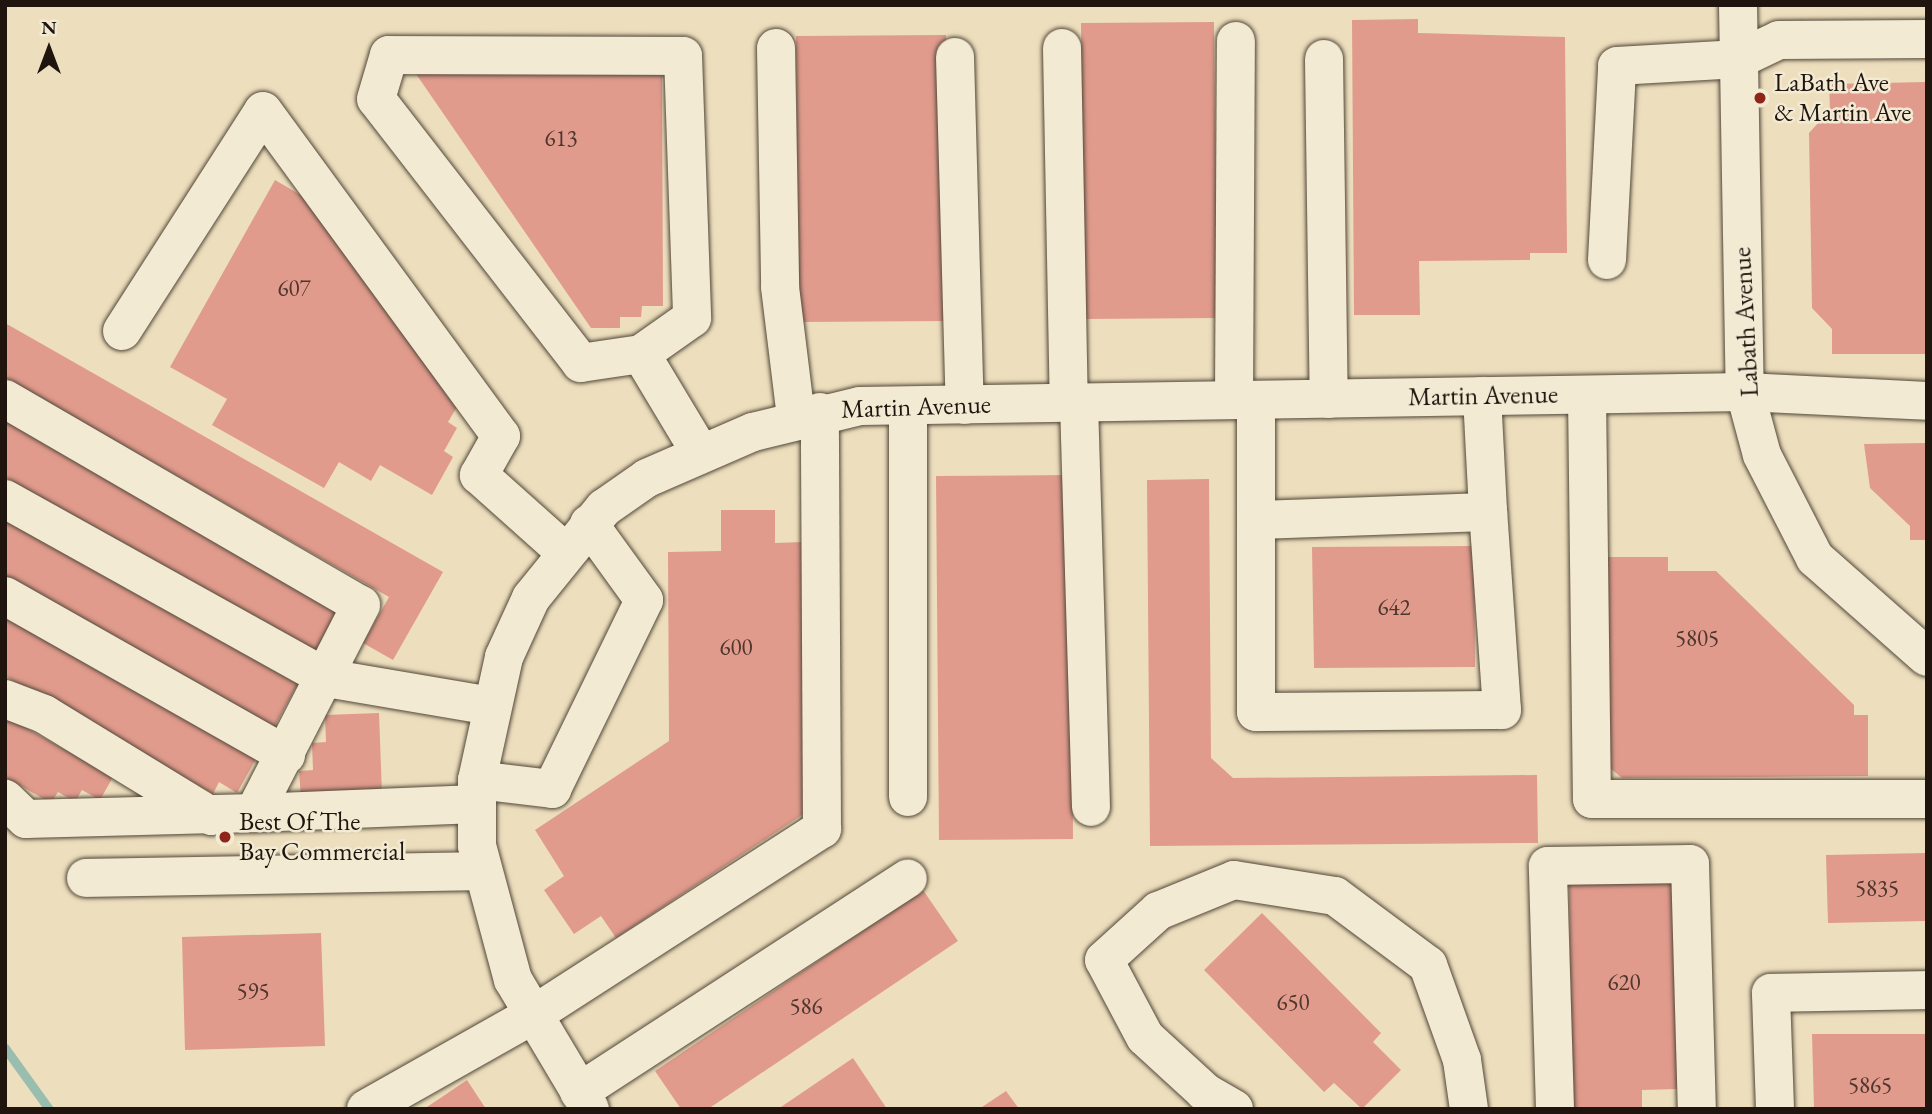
<!DOCTYPE html>
<html>
<head>
<meta charset="utf-8">
<style>
  body { margin:0 }
  #map { position:relative; width:1932px; height:1114px; overflow:hidden; background:#eddfbd; font-family:"EB Garamond",serif }
  div>[style] { position:absolute }
  [style*='--x'] { left:calc(var(--x)*1px); top:calc(var(--y)*1px); width:calc(var(--w)*1px); rotate:calc(var(--a)*1deg) }
  .stream>* { height:9px; margin:-4.5px; padding:0 4.5px; transform-origin:4.5px; border-radius:4.5px; background:#99bdaf }
  .building>* { inset:0; background:#e09b8c }
  .roads { filter:drop-shadow(0 0 2px #52473a) drop-shadow(0 0 2px #52473a) }
  .minor>* { height:38px; margin:-19px; padding:0 19px; transform-origin:19px; border-radius:19px; background:#f3ead4 }
  .dots>* { width:19px; height:19px; translate:-50% -50%; box-sizing:border-box; border:4px solid #f3ead4; border-radius:50% }
  span { translate:-50% -50%; white-space:nowrap; text-align:center; line-height:1.15; -webkit-text-stroke:5px #f3ead4; paint-order:stroke }
  .number-label { font-size:23px; color:#4f362e }
  .number-label span { -webkit-text-stroke-width:0 }
  .poi-label { font-size:26px; color:#1f140e }
  .left { translate:0 -50%; text-align:left }
  .street-label { font-size:26px; color:#1f140e }
  .frame { position:absolute; inset:0; border:7px solid #1f140e; pointer-events:none }
  .north { position:absolute; left:14px; top:14px; width:70px; height:70px; -webkit-text-stroke:5px #f3ead4; paint-order:stroke; rotate:0deg; font-size:19px; font-weight:700; line-height:28px; text-align:center; color:#1f140e }
  .north::after { content:''; display:block; margin:auto; width:24px; height:32px; background:#1f140e; clip-path:polygon(50% 0,100% 100%,50% 72%,0 100%) }
</style>
</head>
<body>
<div id="map">
  <div class="stream">
    <i style="--x:5;--y:1048;--w:75;--a:54.2"></i>
  </div>
  <div class="building">
    <i style="clip-path:polygon(1418px 19px,1418px 33px,1565px 37px,1567px 253px,1530px 253px,1530px 260px,1419px 261px,1420px 315px,1354px 315px,1352px 20px)"></i>
    <i style="clip-path:polygon(1214px 22px,1217px 318px,1084px 319px,1081px 23px)"></i>
    <i style="clip-path:polygon(946px 35px,948px 321px,799px 322px,796px 36px)"></i>
    <i style="clip-path:polygon(662px 68px,663px 306px,642px 306px,641px 317px,620px 317px,620px 328px,591px 328px,414px 71px)"></i>
    <i style="clip-path:polygon(1927px 82px,1927px 354px,1832px 354px,1832px 329px,1812px 308px,1809px 133px,1830px 110px,1829px 84px)"></i>
    <i style="clip-path:polygon(275px 180px,304px 197px,461px 400px,448px 422px,457px 428px,444px 451px,453px 457px,432px 495px,380px 465px,371px 481px,339px 462px,324px 488px,212px 425px,227px 399px,170px 367px)"></i>
    <i style="clip-path:polygon(5px 323px,443px 572px,393px 660px,363px 643px,389px 597px,5px 378px)"></i>
    <i style="clip-path:polygon(5px 415px,342px 607px,316px 653px,5px 477px)"></i>
    <i style="clip-path:polygon(1927px 443px,1927px 540px,1910px 540px,1910px 526px,1870px 488px,1864px 444px)"></i>
    <i style="clip-path:polygon(1070px 475px,1073px 839px,939px 840px,936px 476px)"></i>
    <i style="clip-path:polygon(1209px 479px,1211px 758px,1233px 778px,1537px 775px,1538px 843px,1150px 846px,1147px 480px)"></i>
    <i style="clip-path:polygon(721px 510px,775px 510px,775px 543px,803px 542px,805px 813px,616px 938px,601px 916px,574px 934px,544px 890px,564px 876px,535px 830px,669px 741px,668px 552px,721px 551px)"></i>
    <i style="clip-path:polygon(5px 515px,299px 682px,273px 729px,5px 577px)"></i>
    <i style="clip-path:polygon(1474px 546px,1475px 667px,1314px 668px,1312px 547px)"></i>
    <i style="clip-path:polygon(1608px 557px,1668px 557px,1668px 571px,1716px 571px,1854px 705px,1854px 715px,1868px 715px,1868px 776px,1622px 778px,1610px 768px)"></i>
    <i style="clip-path:polygon(5px 613px,257px 757px,237px 793px,219px 782px,213px 794px,5px 676px)"></i>
    <i style="clip-path:polygon(379px 713px,382px 794px,301px 798px,299px 771px,313px 770px,312px 743px,326px 742px,325px 715px)"></i>
    <i style="clip-path:polygon(5px 716px,113px 777px,100px 800px,82px 790px,75px 802px,58px 792px,51px 803px,5px 777px)"></i>
    <i style="clip-path:polygon(1927px 853px,1927px 921px,1828px 923px,1826px 855px)"></i>
    <i style="clip-path:polygon(1675px 873px,1678px 1089px,1642px 1090px,1642px 1109px,1572px 1109px,1569px 874px)"></i>
    <i style="clip-path:polygon(923px 890px,958px 941px,708px 1109px,681px 1109px,655px 1071px)"></i>
    <i style="clip-path:polygon(1262px 913px,1381px 1033px,1373px 1042px,1401px 1070px,1362px 1109px,1334px 1083px,1324px 1092px,1204px 970px)"></i>
    <i style="clip-path:polygon(321px 933px,325px 1046px,185px 1050px,182px 937px)"></i>
    <i style="clip-path:polygon(1812px 1034px,1927px 1034px,1927px 1109px,1814px 1109px)"></i>
    <i style="clip-path:polygon(853px 1058px,887px 1109px,778px 1109px)"></i>
    <i style="clip-path:polygon(467px 1080px,486px 1109px,424px 1109px)"></i>
    <i style="clip-path:polygon(1006px 1091px,1019px 1109px,979px 1109px)"></i>
  </div>
  <div class="roads">
    <div class="minor">
      <i style="--x:1738;--y:5;--w:387;--a:89"></i>
      <i style="--x:1745;--y:392;--w:65;--a:74.9"></i>
      <i style="--x:1762;--y:455;--w:116;--a:62.8"></i>
      <i style="--x:1815;--y:558;--w:149;--a:41.5"></i>
      <i style="--x:776;--y:48;--w:239;--a:89"></i>
      <i style="--x:780;--y:287;--w:131;--a:83"></i>
      <i style="--x:1062;--y:48;--w:355;--a:88.9"></i>
      <i style="--x:955;--y:57;--w:348;--a:88.4"></i>
      <i style="--x:1324;--y:59;--w:340;--a:89.2"></i>
      <i style="--x:1607;--y:260;--w:194;--a:-87"></i>
      <i style="--x:1617;--y:66;--w:122;--a:-3.3"></i>
      <i style="--x:1739;--y:59;--w:44;--a:-25.4"></i>
      <i style="--x:1779;--y:40;--w:148;--a:-0.4"></i>
      <i style="--x:122;--y:331;--w:261;--a:-57.3"></i>
      <i style="--x:263;--y:111;--w:403;--a:53.8"></i>
      <i style="--x:501;--y:436;--w:45;--a:119.4"></i>
      <i style="--x:479;--y:475;--w:114;--a:41.8"></i>
      <i style="--x:641;--y:354;--w:61;--a:171.5"></i>
      <i style="--x:581;--y:363;--w:334;--a:-127.8"></i>
      <i style="--x:376;--y:99;--w:46;--a:-73.5"></i>
      <i style="--x:389;--y:55;--w:294;--a:0.2"></i>
      <i style="--x:683;--y:56;--w:262;--a:88"></i>
      <i style="--x:692;--y:318;--w:62;--a:144.8"></i>
      <i style="--x:641;--y:354;--w:114;--a:59"></i>
      <i style="--x:1587;--y:395;--w:404;--a:89.3"></i>
      <i style="--x:1592;--y:799;--w:335;--a:0"></i>
      <i style="--x:1482;--y:396;--w:116;--a:87"></i>
      <i style="--x:5;--y:399;--w:411;--a:30.1"></i>
      <i style="--x:361;--y:605;--w:234;--a:117.2"></i>
      <i style="--x:254;--y:813;--w:228;--a:178.5"></i>
      <i style="--x:26;--y:819;--w:29;--a:-136"></i>
      <i style="--x:1234;--y:400;--w:359;--a:-89.7"></i>
      <i style="--x:1256;--y:400;--w:312;--a:90"></i>
      <i style="--x:1256;--y:712;--w:246;--a:-0.5"></i>
      <i style="--x:1502;--y:710;--w:198;--a:-94"></i>
      <i style="--x:1488;--y:512;--w:232;--a:178"></i>
      <i style="--x:1079;--y:403;--w:404;--a:88.3"></i>
      <i style="--x:908;--y:406;--w:391;--a:90"></i>
      <i style="--x:5;--y:499;--w:368;--a:29.1"></i>
      <i style="--x:326;--y:678;--w:168;--a:9.6"></i>
      <i style="--x:5;--y:596;--w:323;--a:29.5"></i>
      <i style="--x:5;--y:699;--w:42;--a:21"></i>
      <i style="--x:44;--y:714;--w:196;--a:31.4"></i>
      <i style="--x:477;--y:780;--w:76;--a:6.8"></i>
      <i style="--x:552;--y:789;--w:210;--a:-64"></i>
      <i style="--x:644;--y:600;--w:94;--a:-125.9"></i>
      <i style="--x:254;--y:813;--w:223;--a:-2.3"></i>
      <i style="--x:86;--y:878;--w:396;--a:-1"></i>
      <i style="--x:579;--y:1092;--w:392;--a:-33"></i>
      <i style="--x:366;--y:1109;--w:192;--a:-29.4"></i>
      <i style="--x:533;--y:1015;--w:344;--a:-32.8"></i>
      <i style="--x:822;--y:829;--w:417;--a:-90.3"></i>
      <i style="--x:590;--y:1109;--w:150;--a:-120.8"></i>
      <i style="--x:513;--y:980;--w:139;--a:-105"></i>
      <i style="--x:477;--y:846;--w:66;--a:-90"></i>
      <i style="--x:477;--y:780;--w:126;--a:-77.6"></i>
      <i style="--x:504;--y:657;--w:65;--a:-65.4"></i>
      <i style="--x:531;--y:598;--w:116;--a:-51"></i>
      <i style="--x:604;--y:508;--w:52;--a:-34.9"></i>
      <i style="--x:647;--y:478;--w:116;--a:-23.5"></i>
      <i style="--x:753;--y:432;--w:110;--a:-13.7"></i>
      <i style="--x:860;--y:406;--w:885;--a:-0.91"></i>
      <i style="--x:1745;--y:392;--w:182;--a:2.8"></i>
      <i style="--x:1234;--y:1109;--w:34;--a:-150"></i>
      <i style="--x:1205;--y:1092;--w:81;--a:-137.5"></i>
      <i style="--x:1145;--y:1037;--w:87;--a:-118"></i>
      <i style="--x:1104;--y:960;--w:73;--a:-42.2"></i>
      <i style="--x:1158;--y:911;--w:82;--a:-22.2"></i>
      <i style="--x:1234;--y:880;--w:102;--a:9"></i>
      <i style="--x:1335;--y:896;--w:116;--a:36.6"></i>
      <i style="--x:1428;--y:965;--w:101;--a:70.3"></i>
      <i style="--x:1462;--y:1060;--w:49;--a:81.9"></i>
      <i style="--x:1555;--y:1109;--w:243;--a:-91.7"></i>
      <i style="--x:1548;--y:866;--w:142;--a:-0.8"></i>
      <i style="--x:1690;--y:864;--w:245;--a:88.4"></i>
      <i style="--x:1775;--y:1109;--w:116;--a:-92"></i>
      <i style="--x:1771;--y:993;--w:156;--a:-1.1"></i>
    </div>
  </div>
  <div class="dots">
    <i style="left:1760px;top:98px;background:#8f2418"></i>
    <i style="left:225px;top:837px;background:#8f2418"></i>
  </div>
  <div class="number-label">
    <span style="left:561px;top:138px">613</span>
    <span style="left:294px;top:288px">607</span>
    <span style="left:1394px;top:607px">642</span>
    <span style="left:1697px;top:638px">5805</span>
    <span style="left:736px;top:647px">600</span>
    <span style="left:1877px;top:888px">5835</span>
    <span style="left:1624px;top:982px">620</span>
    <span style="left:253px;top:991px">595</span>
    <span style="left:1293px;top:1002px">650</span>
    <span style="left:806px;top:1006px">586</span>
    <span style="left:1870px;top:1085px">5865</span>
  </div>
  <div class="poi-label">
    <span class="left" style="left:1774px;top:98px">LaBath Ave<br>&amp; Martin Ave</span>
    <span class="left" style="left:239px;top:837px">Best Of The<br>Bay Commercial</span>
  </div>
  <div class="street-label">
    <span style="left:1746px;top:322px;rotate:-93deg">Labath Avenue</span>
    <span style="left:1483px;top:396px;rotate:-1deg">Martin Avenue</span>
    <span style="left:916px;top:407px;rotate:-2deg">Martin Avenue</span>
  </div>
  <div class="frame"></div>
  <div class="north">N</div>
</div>
</body>
</html>
